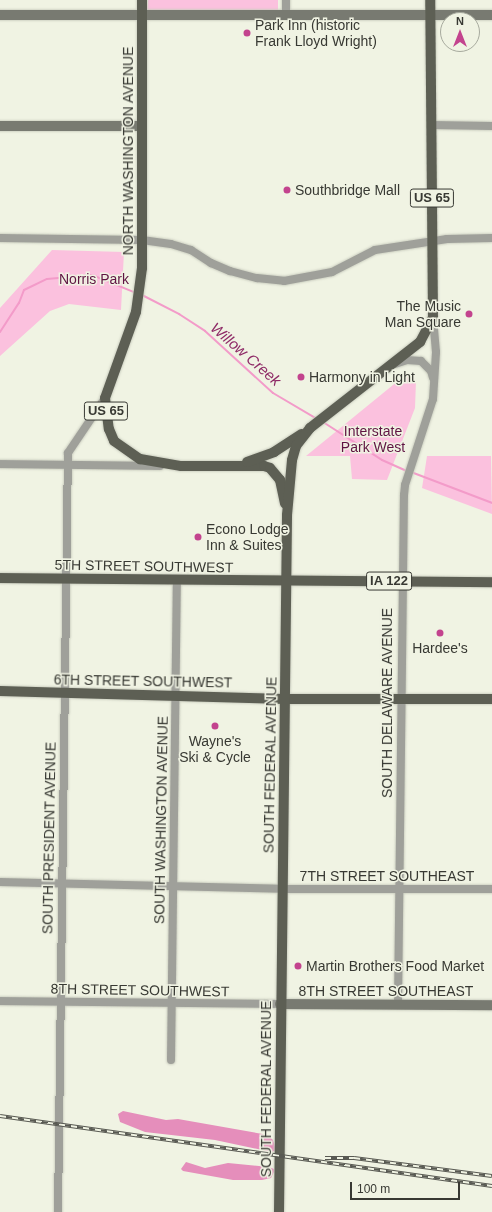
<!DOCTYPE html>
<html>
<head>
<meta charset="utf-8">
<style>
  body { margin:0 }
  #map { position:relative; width:492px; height:1212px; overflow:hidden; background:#f0f3e3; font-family:Arial,sans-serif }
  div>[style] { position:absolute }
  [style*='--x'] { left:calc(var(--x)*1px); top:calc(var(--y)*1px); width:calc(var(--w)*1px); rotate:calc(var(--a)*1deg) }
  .green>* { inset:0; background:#fbc1de }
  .forest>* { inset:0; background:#e58ebb }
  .stream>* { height:2px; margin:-1px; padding:0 1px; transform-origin:1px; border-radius:1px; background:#f39bc9 }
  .roads { filter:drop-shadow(0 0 1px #cbcec0) drop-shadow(0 0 1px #cbcec0) }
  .street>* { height:8px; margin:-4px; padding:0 4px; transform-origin:4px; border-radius:4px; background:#9fa09a }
  .secondary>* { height:10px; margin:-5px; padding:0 5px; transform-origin:5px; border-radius:5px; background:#787a71 }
  .primary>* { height:10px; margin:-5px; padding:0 5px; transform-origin:5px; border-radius:5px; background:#5d5f54 }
  .rail>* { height:3.5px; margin-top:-1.75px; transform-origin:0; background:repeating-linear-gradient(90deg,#f0f3e3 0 6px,#585952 0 12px); box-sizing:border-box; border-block:1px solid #585952 }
  .dots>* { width:11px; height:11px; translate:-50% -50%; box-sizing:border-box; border:2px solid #f0f3e3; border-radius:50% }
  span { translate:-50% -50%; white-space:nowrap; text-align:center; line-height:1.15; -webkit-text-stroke:3px #f0f3e3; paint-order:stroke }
  .shield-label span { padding:1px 3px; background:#f0f3e3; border:1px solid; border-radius:3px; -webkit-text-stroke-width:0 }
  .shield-label { font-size:13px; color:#383933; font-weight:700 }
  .poi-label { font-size:14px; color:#383933 }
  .left { translate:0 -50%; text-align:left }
  .right { translate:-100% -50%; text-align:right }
  .street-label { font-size:14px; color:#383933 }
  .park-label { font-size:14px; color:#601443 }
  .water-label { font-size:15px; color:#8e2a66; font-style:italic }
  .north { position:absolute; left:440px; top:12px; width:40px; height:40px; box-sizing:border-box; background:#f0f3e3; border:1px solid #a6a99d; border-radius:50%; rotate:0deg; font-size:11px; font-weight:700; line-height:16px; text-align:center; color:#383933 }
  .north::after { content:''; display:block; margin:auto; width:14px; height:18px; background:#c3438e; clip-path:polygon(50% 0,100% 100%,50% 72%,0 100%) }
  .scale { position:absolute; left:350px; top:1182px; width:110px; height:18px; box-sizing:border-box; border:2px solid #383933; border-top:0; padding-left:5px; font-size:12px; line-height:14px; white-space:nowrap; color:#383933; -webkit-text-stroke:3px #f0f3e3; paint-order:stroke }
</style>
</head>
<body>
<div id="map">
  <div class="green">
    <i style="clip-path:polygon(148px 0,278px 0,278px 11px,147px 10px)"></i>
    <i style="clip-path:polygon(52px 250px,124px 252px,121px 310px,69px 304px,50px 311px,0 356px,0 308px)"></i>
    <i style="clip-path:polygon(404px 376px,414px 377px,416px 381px,415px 408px,387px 480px,352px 479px,350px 456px,306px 456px)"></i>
    <i style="clip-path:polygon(427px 456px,491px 456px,492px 514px,422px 488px)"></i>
  </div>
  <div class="forest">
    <i style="clip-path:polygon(123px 1111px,166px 1120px,178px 1119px,268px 1135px,273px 1140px,276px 1150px,272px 1152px,215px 1140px,145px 1132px,120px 1122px,118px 1114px)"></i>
    <i style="clip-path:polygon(186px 1162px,205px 1168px,228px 1163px,269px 1167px,274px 1169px,274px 1172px,271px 1178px,262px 1180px,233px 1180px,183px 1171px,181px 1169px)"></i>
  </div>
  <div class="stream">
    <i style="--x:142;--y:295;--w:42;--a:27.2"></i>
    <i style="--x:179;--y:314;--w:31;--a:33"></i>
    <i style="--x:205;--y:331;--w:92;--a:42.4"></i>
    <i style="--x:273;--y:393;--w:51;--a:30.6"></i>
    <i style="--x:0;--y:332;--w:35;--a:-57"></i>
    <i style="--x:19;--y:303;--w:14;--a:-69"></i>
    <i style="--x:24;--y:290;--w:25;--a:-26"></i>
    <i style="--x:47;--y:279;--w:45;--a:-5.1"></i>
    <i style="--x:92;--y:275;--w:48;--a:22.2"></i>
    <i style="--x:323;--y:422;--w:70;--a:32.8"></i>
    <i style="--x:382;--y:460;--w:27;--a:24"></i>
    <i style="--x:411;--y:472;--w:87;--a:20.9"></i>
  </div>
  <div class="roads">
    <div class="street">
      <i style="--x:286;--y:0;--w:15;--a:90"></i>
      <i style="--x:431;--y:125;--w:61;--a:0.9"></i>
      <i style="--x:0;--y:238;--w:142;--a:0.8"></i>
      <i style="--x:142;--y:240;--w:29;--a:8"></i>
      <i style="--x:171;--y:244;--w:21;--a:17"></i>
      <i style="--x:191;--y:250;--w:24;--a:33"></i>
      <i style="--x:211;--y:263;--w:21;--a:23"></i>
      <i style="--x:230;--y:271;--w:28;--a:15"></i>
      <i style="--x:257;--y:278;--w:27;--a:6"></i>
      <i style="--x:284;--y:281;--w:49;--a:-10.6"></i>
      <i style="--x:332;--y:272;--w:48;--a:-27.1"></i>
      <i style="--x:375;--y:250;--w:73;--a:-8.7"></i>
      <i style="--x:447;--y:239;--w:45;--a:-1.3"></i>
      <i style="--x:395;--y:364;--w:13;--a:-18"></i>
      <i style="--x:407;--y:360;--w:14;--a:4"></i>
      <i style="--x:421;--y:361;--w:14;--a:45"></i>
      <i style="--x:431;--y:371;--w:7;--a:74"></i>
      <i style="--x:0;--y:464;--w:160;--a:0.7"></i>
      <i style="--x:0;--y:882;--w:281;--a:1.4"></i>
      <i style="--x:281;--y:889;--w:211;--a:0"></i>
      <i style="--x:0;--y:1001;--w:280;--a:0.6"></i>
      <i style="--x:398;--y:1005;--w:510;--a:-89.33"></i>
      <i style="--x:404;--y:495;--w:10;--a:-84"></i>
      <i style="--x:405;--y:485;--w:90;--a:-72"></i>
      <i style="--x:433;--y:399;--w:47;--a:-86.3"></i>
      <i style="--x:436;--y:352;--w:34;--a:-95"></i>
      <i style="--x:171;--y:1060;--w:480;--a:-89.3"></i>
      <i style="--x:58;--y:1212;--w:759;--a:-89.25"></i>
      <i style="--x:68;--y:453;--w:66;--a:-56.1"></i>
    </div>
    <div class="secondary">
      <i style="--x:0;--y:15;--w:492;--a:0"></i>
      <i style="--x:0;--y:126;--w:142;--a:0"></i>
      <i style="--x:280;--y:1004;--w:212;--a:0.3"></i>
    </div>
    <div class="primary">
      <i style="--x:142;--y:0;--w:268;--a:90"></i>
      <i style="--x:142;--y:268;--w:44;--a:97.8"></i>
      <i style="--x:136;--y:312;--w:91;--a:109.8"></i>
      <i style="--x:105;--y:398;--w:31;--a:83"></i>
      <i style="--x:109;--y:429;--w:13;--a:67"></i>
      <i style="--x:114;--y:441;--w:32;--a:35"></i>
      <i style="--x:140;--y:459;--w:42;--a:9.7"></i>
      <i style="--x:181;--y:466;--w:83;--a:0"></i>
      <i style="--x:264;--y:466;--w:6;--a:18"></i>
      <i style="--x:270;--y:468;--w:16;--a:50"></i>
      <i style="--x:280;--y:480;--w:24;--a:78"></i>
      <i style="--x:247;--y:462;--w:29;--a:-20"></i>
      <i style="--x:274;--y:452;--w:33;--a:-33"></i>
      <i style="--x:0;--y:578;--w:492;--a:0.5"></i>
      <i style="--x:0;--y:691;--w:285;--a:1.6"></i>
      <i style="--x:285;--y:699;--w:207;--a:0"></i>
      <i style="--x:279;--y:1212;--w:697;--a:-89.34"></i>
      <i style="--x:287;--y:515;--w:55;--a:-84.8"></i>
      <i style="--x:292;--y:460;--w:15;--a:-74"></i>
      <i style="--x:296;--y:446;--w:23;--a:-52"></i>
      <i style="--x:310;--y:428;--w:140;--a:-38"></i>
      <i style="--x:420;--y:342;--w:27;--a:-62"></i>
      <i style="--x:433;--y:318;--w:318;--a:-90.5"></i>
    </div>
  </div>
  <div class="rail">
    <i style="--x:0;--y:1116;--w:497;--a:8.1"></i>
    <i style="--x:325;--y:1158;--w:29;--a:0"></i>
    <i style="--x:354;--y:1158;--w:139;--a:7.4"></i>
  </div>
  <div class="dots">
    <i style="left:247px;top:33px;background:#c3438e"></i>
    <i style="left:287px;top:190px;background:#c3438e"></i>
    <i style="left:469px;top:314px;background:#c3438e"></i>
    <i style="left:301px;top:377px;background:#c3438e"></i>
    <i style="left:198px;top:537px;background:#c3438e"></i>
    <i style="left:440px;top:633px;background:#c3438e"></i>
    <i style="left:215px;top:726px;background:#c3438e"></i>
    <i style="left:298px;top:966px;background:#c3438e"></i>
  </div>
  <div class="shield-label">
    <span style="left:432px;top:198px">US 65</span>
    <span style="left:106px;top:411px">US 65</span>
    <span style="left:389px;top:581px">IA 122</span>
  </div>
  <div class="poi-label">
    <span class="left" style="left:255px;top:33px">Park Inn (historic<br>Frank Lloyd Wright)</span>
    <span class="left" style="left:295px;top:190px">Southbridge Mall</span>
    <span class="right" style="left:461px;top:314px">The Music<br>Man Square</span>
    <span class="left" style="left:309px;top:377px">Harmony in Light</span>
    <span class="left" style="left:206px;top:537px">Econo Lodge<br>Inn &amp; Suites</span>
    <span style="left:440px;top:648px">Hardee's</span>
    <span style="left:215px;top:749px">Wayne's<br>Ski &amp; Cycle</span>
    <span class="left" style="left:306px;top:966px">Martin Brothers Food Market</span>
  </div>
  <div class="street-label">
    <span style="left:128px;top:151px;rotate:-90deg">NORTH WASHINGTON AVENUE</span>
    <span style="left:144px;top:566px;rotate:1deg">5TH STREET SOUTHWEST</span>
    <span style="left:143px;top:681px;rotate:1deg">6TH STREET SOUTHWEST</span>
    <span style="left:387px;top:703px;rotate:-90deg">SOUTH DELAWARE AVENUE</span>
    <span style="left:270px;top:765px;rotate:-89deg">SOUTH FEDERAL AVENUE</span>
    <span style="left:161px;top:820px;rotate:-89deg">SOUTH WASHINGTON AVENUE</span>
    <span style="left:49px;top:838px;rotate:-89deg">SOUTH PRESIDENT AVENUE</span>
    <span style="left:387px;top:876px">7TH STREET SOUTHEAST</span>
    <span style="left:140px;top:990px;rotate:1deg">8TH STREET SOUTHWEST</span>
    <span style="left:386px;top:991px">8TH STREET SOUTHEAST</span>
    <span style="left:266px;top:1089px;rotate:-90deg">SOUTH FEDERAL AVENUE</span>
  </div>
  <div class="park-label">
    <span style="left:94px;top:279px">Norris Park</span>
    <span style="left:373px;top:439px">Interstate<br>Park West</span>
  </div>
  <div class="water-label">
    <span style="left:246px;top:354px;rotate:41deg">Willow Creek</span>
  </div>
  <div class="north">N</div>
  <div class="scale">100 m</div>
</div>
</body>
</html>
